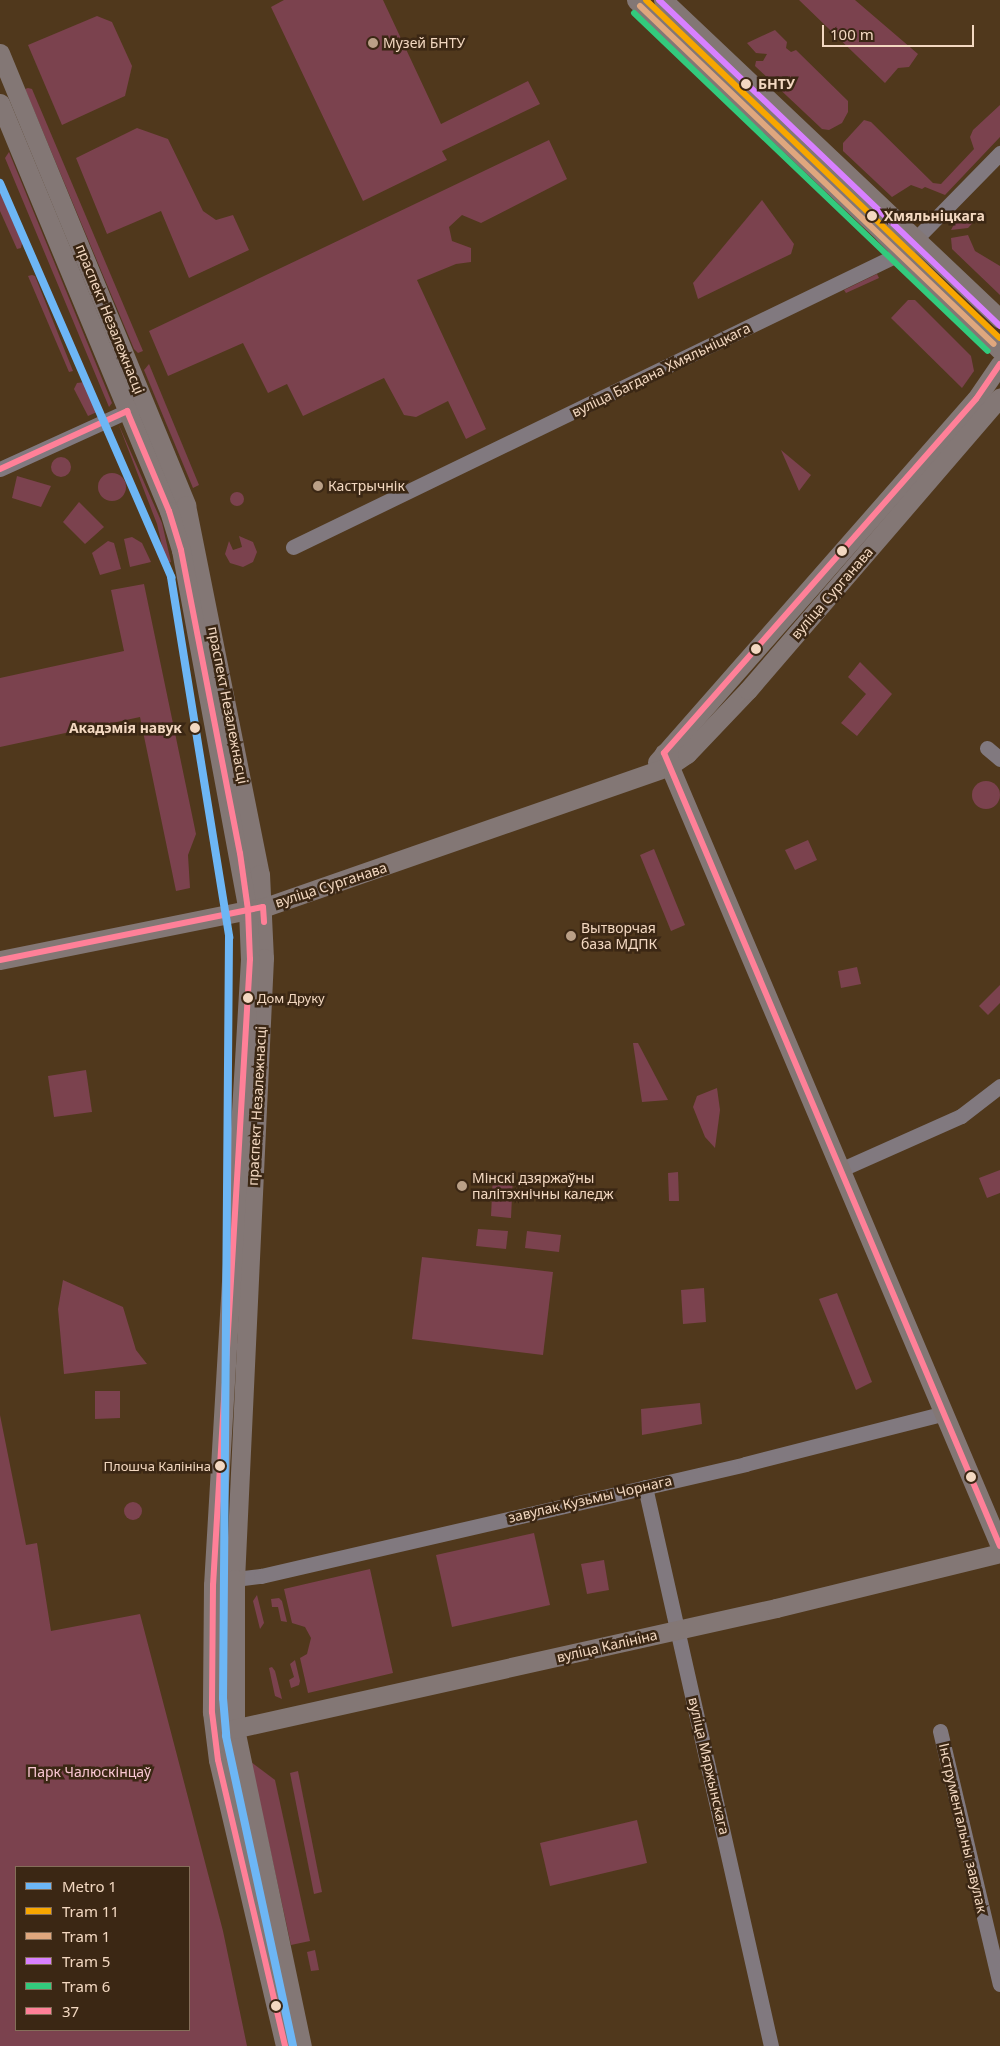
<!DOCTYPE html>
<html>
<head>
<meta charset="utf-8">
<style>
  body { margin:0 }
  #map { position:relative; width:1000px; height:2046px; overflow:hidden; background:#50381c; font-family:"Noto Sans",sans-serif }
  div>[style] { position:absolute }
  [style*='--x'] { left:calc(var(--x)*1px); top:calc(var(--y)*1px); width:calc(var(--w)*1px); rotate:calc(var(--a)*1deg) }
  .green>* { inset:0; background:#7b424e }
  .round { border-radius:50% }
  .minor>* { height:15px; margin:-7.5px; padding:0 7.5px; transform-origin:7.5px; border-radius:7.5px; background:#81797f }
  .major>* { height:19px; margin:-9.5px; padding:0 9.5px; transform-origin:9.5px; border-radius:9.5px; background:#837775 }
  .bus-1>* { height:6px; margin:-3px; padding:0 3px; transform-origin:3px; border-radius:3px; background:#ff8098 }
  .tram-1>* { height:6px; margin:-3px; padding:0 3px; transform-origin:3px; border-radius:3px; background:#f7a600 }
  .tram-2>* { height:6px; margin:-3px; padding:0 3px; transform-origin:3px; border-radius:3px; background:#dfa77e }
  .tram-3>* { height:6px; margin:-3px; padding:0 3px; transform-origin:3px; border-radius:3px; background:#d880ff }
  .tram-4>* { height:6px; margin:-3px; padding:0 3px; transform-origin:3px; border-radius:3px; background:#33ca7d }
  .metro-1>* { height:8px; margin:-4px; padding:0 4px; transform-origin:4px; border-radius:4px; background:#6db6f5 }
  .dots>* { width:14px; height:14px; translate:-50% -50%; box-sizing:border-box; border:2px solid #3b2714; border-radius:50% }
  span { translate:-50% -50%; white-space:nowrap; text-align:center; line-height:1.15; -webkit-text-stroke:5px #3b2714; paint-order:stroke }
  .bus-label { font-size:13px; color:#f3d8c1 }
  .left { translate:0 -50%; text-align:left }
  .right { translate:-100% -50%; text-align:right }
  .poi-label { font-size:14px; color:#f3d8c1 }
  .stop-label { font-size:14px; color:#f3d8c1; font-weight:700 }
  .street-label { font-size:14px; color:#f3d8c1 }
  .park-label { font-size:14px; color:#fac7d3 }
  .legend { position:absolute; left:15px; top:1866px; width:175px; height:165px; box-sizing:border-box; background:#3b2714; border:1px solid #856e59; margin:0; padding:6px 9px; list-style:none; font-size:15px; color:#f3d8c1 }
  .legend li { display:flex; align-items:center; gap:10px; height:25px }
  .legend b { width:25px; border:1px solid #856e59 }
  .scale { position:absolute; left:822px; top:25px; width:152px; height:22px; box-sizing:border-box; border:2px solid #f3d8c1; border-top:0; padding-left:6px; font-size:15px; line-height:18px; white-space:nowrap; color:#f3d8c1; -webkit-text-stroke:4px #3b2714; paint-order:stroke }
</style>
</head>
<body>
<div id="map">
  <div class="green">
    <i style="clip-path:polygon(284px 0,383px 0,441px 124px,528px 81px,540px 104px,442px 151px,447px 160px,363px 201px,271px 7px)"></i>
    <i style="clip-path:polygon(799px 0,855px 0,918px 54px,909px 67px,898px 68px,885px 83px)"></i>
    <i style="clip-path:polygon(97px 16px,112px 22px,132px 66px,125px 96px,62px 125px,28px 45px)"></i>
    <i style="clip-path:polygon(775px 30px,787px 42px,786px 48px,791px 52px,796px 50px,848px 101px,848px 112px,842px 123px,829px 130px,822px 129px,755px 66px,756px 61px,763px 61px,767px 54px,756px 53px,747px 43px)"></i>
    <i style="clip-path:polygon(28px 88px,32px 89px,143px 351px,138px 353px,134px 349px,25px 89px)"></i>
    <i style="clip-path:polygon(1000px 105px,1000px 137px,945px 195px,925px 187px,922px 189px,911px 185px,892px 197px,843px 151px,843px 143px,864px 120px,871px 122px,933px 183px,941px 184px,974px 149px,970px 137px,973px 130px)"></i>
    <i style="clip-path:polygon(137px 128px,168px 139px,203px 211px,216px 220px,233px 215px,249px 250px,189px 278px,161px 211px,107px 234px,76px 158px)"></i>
    <i style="clip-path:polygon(549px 140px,567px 179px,481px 223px,462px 215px,449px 227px,452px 241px,471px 248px,471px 262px,456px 264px,417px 280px,486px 429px,466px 439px,448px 401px,416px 417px,404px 415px,384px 378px,303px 416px,287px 384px,268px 393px,243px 343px,168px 376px,149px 331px)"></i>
    <i style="clip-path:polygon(9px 152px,112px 403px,109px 407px,5px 158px)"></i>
    <i style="clip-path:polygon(0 192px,22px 243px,21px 248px,17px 249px,0 211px)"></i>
    <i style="clip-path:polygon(762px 200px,794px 244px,791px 254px,698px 299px,693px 283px)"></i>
    <i style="clip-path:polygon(969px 213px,978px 217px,968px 228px,951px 230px,957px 219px)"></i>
    <i style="clip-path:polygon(968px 235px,975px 251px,1000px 266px,1000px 295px,952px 249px,951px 238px)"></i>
    <i style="clip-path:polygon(877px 274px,879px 278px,846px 293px,844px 290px)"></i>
    <i style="clip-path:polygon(32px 275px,35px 276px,73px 371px,69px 372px,28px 276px)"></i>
    <i style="clip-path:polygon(908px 300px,915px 300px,971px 356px,974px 371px,962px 388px,891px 318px)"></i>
    <i style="clip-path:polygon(149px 364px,199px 485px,193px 488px,144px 370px)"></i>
    <i style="clip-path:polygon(85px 382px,97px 412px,88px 416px,74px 389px,77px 383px)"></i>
    <i style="clip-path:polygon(118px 423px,162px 523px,171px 562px,166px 563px,157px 524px)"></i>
    <i style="clip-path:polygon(781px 450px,811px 475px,799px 491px)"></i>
    <i class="round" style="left:51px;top:457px;width:20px;height:20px"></i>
    <i class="round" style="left:98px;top:473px;width:28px;height:28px"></i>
    <i style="clip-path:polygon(17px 476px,51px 486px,41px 507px,12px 498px)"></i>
    <i class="round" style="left:230px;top:492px;width:14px;height:14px"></i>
    <i style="clip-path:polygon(79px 502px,104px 527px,85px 544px,63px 522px)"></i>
    <i style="clip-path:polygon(239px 536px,253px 542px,257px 552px,253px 562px,243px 567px,230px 563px,225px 554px,229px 541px,233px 550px,242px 547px)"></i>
    <i style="clip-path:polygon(132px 537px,142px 543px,151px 562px,130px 567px,124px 539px)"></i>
    <i style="clip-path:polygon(108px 541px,114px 543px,121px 569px,100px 575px,92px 553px)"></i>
    <i style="clip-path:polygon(144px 584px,196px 834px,188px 855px,190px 888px,176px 891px,140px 717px,0 747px,0 678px,124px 651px,111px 590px)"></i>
    <i style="clip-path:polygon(860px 662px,892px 694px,857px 736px,841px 723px,866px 694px,848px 677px)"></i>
    <i class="round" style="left:972px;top:781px;width:28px;height:28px"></i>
    <i style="clip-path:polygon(808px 840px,817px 860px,795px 870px,785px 850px)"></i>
    <i style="clip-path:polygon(654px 849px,685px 925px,671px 931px,640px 855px)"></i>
    <i style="clip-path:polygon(857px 967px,861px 984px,841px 988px,838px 971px)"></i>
    <i style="clip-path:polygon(1000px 985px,1000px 1003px,988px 1015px,979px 1006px)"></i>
    <i style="clip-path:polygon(633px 1043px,638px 1043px,668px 1100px,642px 1102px)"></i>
    <i style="clip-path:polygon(86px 1070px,92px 1112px,54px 1117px,48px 1076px)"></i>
    <i style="clip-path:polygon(717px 1088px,720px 1110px,715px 1148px,705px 1137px,693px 1107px,697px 1096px)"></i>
    <i style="clip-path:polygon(1000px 1170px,1000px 1193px,987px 1198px,979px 1178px)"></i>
    <i style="clip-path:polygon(678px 1172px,679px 1201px,669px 1201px,668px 1173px)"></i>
    <i style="clip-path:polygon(493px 1174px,513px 1175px,511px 1218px,491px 1216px)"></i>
    <i style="clip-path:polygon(478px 1229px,508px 1231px,506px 1249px,476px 1246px)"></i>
    <i style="clip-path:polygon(527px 1231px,561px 1235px,559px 1252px,525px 1248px)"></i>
    <i style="clip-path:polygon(422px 1257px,553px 1272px,543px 1355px,412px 1339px)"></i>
    <i style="clip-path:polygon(63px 1280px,123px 1307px,136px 1350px,147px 1364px,64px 1374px,58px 1309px)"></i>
    <i style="clip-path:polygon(704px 1288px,706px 1322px,683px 1324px,681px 1290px)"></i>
    <i style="clip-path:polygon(837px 1293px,872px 1382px,856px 1390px,819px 1299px)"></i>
    <i style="clip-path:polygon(95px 1391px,120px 1391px,120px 1418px,95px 1419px)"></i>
    <i style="clip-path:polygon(700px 1403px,702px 1424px,642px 1435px,641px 1409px)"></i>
    <i style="clip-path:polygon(evenodd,0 1415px,26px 1545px,37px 1543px,51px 1631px,140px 1614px,223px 1931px,247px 2046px,0 2046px,0 1415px,16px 1867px,189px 1867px,189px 2030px,16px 2030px,16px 1867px)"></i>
    <i class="round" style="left:124px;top:1502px;width:18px;height:18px"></i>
    <i style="clip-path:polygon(534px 1533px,550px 1605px,452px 1627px,436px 1555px)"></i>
    <i style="clip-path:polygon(604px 1560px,609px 1590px,587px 1594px,581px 1564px)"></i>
    <i style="clip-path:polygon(370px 1569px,393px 1673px,308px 1693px,300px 1658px,307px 1654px,311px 1638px,305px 1627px,292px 1623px,284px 1589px)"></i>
    <i style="clip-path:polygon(257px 1595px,264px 1623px,260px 1629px,253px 1601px)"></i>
    <i style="clip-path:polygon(279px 1598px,282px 1601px,287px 1622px,281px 1621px,278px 1607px,272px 1607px,271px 1599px)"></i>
    <i style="clip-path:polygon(295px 1660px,300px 1681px,299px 1685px,291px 1688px,289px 1680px,294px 1677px,290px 1664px)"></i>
    <i style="clip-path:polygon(272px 1667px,275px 1671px,282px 1699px,275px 1696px,269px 1668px)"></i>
    <i style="clip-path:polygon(251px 1762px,275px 1780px,310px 1941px,291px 1945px)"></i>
    <i style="clip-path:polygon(298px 1771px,322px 1892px,314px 1894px,290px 1773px)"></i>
    <i style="clip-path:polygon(637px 1820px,647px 1863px,550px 1886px,540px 1843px)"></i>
    <i style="clip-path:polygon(315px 1950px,319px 1970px,311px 1971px,307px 1952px)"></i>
  </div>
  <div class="minor">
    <i style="--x:0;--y:469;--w:149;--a:-24.5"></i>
    <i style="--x:293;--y:547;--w:678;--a:-25.81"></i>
    <i style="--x:903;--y:252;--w:139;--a:-45.6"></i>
    <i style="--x:987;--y:748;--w:17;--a:40"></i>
    <i style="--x:842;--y:1169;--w:130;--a:-24"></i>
    <i style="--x:961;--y:1116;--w:49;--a:-37.6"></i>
    <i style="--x:645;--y:1487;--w:573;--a:77.3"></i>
    <i style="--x:235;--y:1579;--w:26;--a:-7"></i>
    <i style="--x:261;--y:1576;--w:497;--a:-13"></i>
    <i style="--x:745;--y:1464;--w:206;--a:-14.3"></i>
    <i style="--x:940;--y:1731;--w:260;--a:76.7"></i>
  </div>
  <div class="major">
    <i style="--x:636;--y:0;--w:341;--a:43.3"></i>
    <i style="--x:884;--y:234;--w:164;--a:45"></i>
    <i style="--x:663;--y:0;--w:464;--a:43.4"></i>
    <i style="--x:0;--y:53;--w:489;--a:67.6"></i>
    <i style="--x:186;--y:505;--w:376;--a:78.7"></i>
    <i style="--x:260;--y:874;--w:84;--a:87.3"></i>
    <i style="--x:264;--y:958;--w:622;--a:92.67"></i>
    <i style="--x:235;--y:1579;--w:150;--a:90"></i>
    <i style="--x:235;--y:1729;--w:324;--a:78.1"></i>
    <i style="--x:0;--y:103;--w:442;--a:67.5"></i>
    <i style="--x:169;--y:511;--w:41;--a:72.9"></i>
    <i style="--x:181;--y:550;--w:366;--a:79.5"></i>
    <i style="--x:248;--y:910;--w:49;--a:87.7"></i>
    <i style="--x:250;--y:959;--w:627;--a:93.38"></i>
    <i style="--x:213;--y:1585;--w:127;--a:90.5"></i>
    <i style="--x:212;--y:1712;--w:48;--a:82.9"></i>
    <i style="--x:218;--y:1760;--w:294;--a:76.8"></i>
    <i style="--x:664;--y:753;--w:861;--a:67.04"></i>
    <i style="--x:657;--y:762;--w:483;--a:-48.7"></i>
    <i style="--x:976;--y:399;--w:42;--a:-55.6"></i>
    <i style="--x:0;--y:960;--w:273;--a:-11.4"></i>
    <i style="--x:268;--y:906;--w:425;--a:-19.2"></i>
    <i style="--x:669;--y:766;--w:22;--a:-34"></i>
    <i style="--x:687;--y:754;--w:88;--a:-46.4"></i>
    <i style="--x:748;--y:690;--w:386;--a:-49.3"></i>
    <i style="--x:224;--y:1731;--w:566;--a:-12.56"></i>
    <i style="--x:776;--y:1608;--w:231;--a:-13.8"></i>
  </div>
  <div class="bus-1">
    <i style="--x:1000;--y:364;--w:42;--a:124.4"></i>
    <i style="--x:976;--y:399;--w:472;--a:131.4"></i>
    <i style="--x:664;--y:753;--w:861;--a:67.04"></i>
    <i style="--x:0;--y:469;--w:140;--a:-24.5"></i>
    <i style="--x:127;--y:411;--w:108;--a:67.2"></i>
    <i style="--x:169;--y:511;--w:41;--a:72.9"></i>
    <i style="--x:181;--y:550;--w:309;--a:79"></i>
    <i style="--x:240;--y:853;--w:58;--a:82"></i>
    <i style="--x:248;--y:910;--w:49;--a:87.7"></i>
    <i style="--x:250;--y:959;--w:627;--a:93.38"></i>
    <i style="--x:213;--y:1585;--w:127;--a:90.5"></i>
    <i style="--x:212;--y:1712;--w:48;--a:82.9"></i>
    <i style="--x:218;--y:1760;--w:294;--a:76.8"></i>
    <i style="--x:0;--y:960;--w:268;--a:-11.4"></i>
    <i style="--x:263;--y:907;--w:15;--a:86"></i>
  </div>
  <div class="tram-1">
    <i style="--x:646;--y:0;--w:489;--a:43.7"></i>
  </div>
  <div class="tram-2">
    <i style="--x:640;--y:6;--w:489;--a:43.7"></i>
  </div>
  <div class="tram-3">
    <i style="--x:659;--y:0;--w:472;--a:43.7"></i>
  </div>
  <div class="tram-4">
    <i style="--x:634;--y:13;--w:489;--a:43.7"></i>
  </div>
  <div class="metro-1">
    <i style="--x:0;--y:183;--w:430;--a:66.5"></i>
    <i style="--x:171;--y:577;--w:365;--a:80.8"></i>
    <i style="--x:229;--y:937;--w:761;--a:90.45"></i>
    <i style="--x:223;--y:1698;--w:38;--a:85"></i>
    <i style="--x:226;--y:1736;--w:317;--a:77.8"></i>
  </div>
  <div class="dots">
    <i style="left:373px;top:43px;background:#baa087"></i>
    <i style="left:746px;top:84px;background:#f3d8c1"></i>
    <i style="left:872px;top:216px;background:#f3d8c1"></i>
    <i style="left:318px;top:486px;background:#baa087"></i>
    <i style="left:842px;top:551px;background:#f3d8c1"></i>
    <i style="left:756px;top:649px;background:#f3d8c1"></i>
    <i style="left:195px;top:728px;background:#f3d8c1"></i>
    <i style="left:571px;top:936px;background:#baa087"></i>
    <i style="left:248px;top:998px;background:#f3d8c1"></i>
    <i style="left:462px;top:1186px;background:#baa087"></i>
    <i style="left:220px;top:1466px;background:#f3d8c1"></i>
    <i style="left:971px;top:1477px;background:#f3d8c1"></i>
    <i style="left:276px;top:2006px;background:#f3d8c1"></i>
  </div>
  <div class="bus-label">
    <span class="left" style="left:257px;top:998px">Дом Друку</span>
    <span class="right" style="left:211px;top:1466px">Плошча Калініна</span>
  </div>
  <div class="poi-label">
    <span class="left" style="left:383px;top:43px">Музей БНТУ</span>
    <span class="left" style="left:328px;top:486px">Кастрычнік</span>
    <span class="left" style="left:581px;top:936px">Вытворчая<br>база МДПК</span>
    <span class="left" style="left:472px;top:1186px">Мінскі дзяржаўны<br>палітэхнічны каледж</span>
  </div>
  <div class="stop-label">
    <span class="left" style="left:758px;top:84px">БНТУ</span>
    <span class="left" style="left:884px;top:216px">Хмяльніцкага</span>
    <span class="right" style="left:182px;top:728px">Акадэмія навук</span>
  </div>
  <div class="street-label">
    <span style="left:110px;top:319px;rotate:68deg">праспект Незалежнасці</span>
    <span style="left:661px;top:370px;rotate:-26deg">вуліца Багдана Хмяльніцкага</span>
    <span style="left:832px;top:593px;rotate:-49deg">вуліца Сурганава</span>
    <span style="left:228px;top:705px;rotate:79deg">праспект Незалежнасці</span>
    <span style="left:331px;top:885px;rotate:-18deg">вуліца Сурганава</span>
    <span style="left:257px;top:1106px;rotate:-87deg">праспект Незалежнасці</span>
    <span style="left:590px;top:1499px;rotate:-13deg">завулак Кузьмы Чорнага</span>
    <span style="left:607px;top:1646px;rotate:-13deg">вуліца Калініна</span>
    <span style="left:709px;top:1766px;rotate:77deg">вуліца Мяржынскага</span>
    <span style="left:963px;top:1828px;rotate:77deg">Інструментальны завулак</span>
  </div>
  <div class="park-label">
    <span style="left:89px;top:1772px">Парк Чалюскінцаў</span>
  </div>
  <ul class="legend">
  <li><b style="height:6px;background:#6db6f5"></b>Metro 1</li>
  <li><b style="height:6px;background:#f7a600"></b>Tram 11</li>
  <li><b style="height:6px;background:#dfa77e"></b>Tram 1</li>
  <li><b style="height:6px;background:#d880ff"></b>Tram 5</li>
  <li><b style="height:6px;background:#33ca7d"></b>Tram 6</li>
  <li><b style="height:6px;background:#ff8098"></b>37</li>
  </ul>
  <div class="scale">100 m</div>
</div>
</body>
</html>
